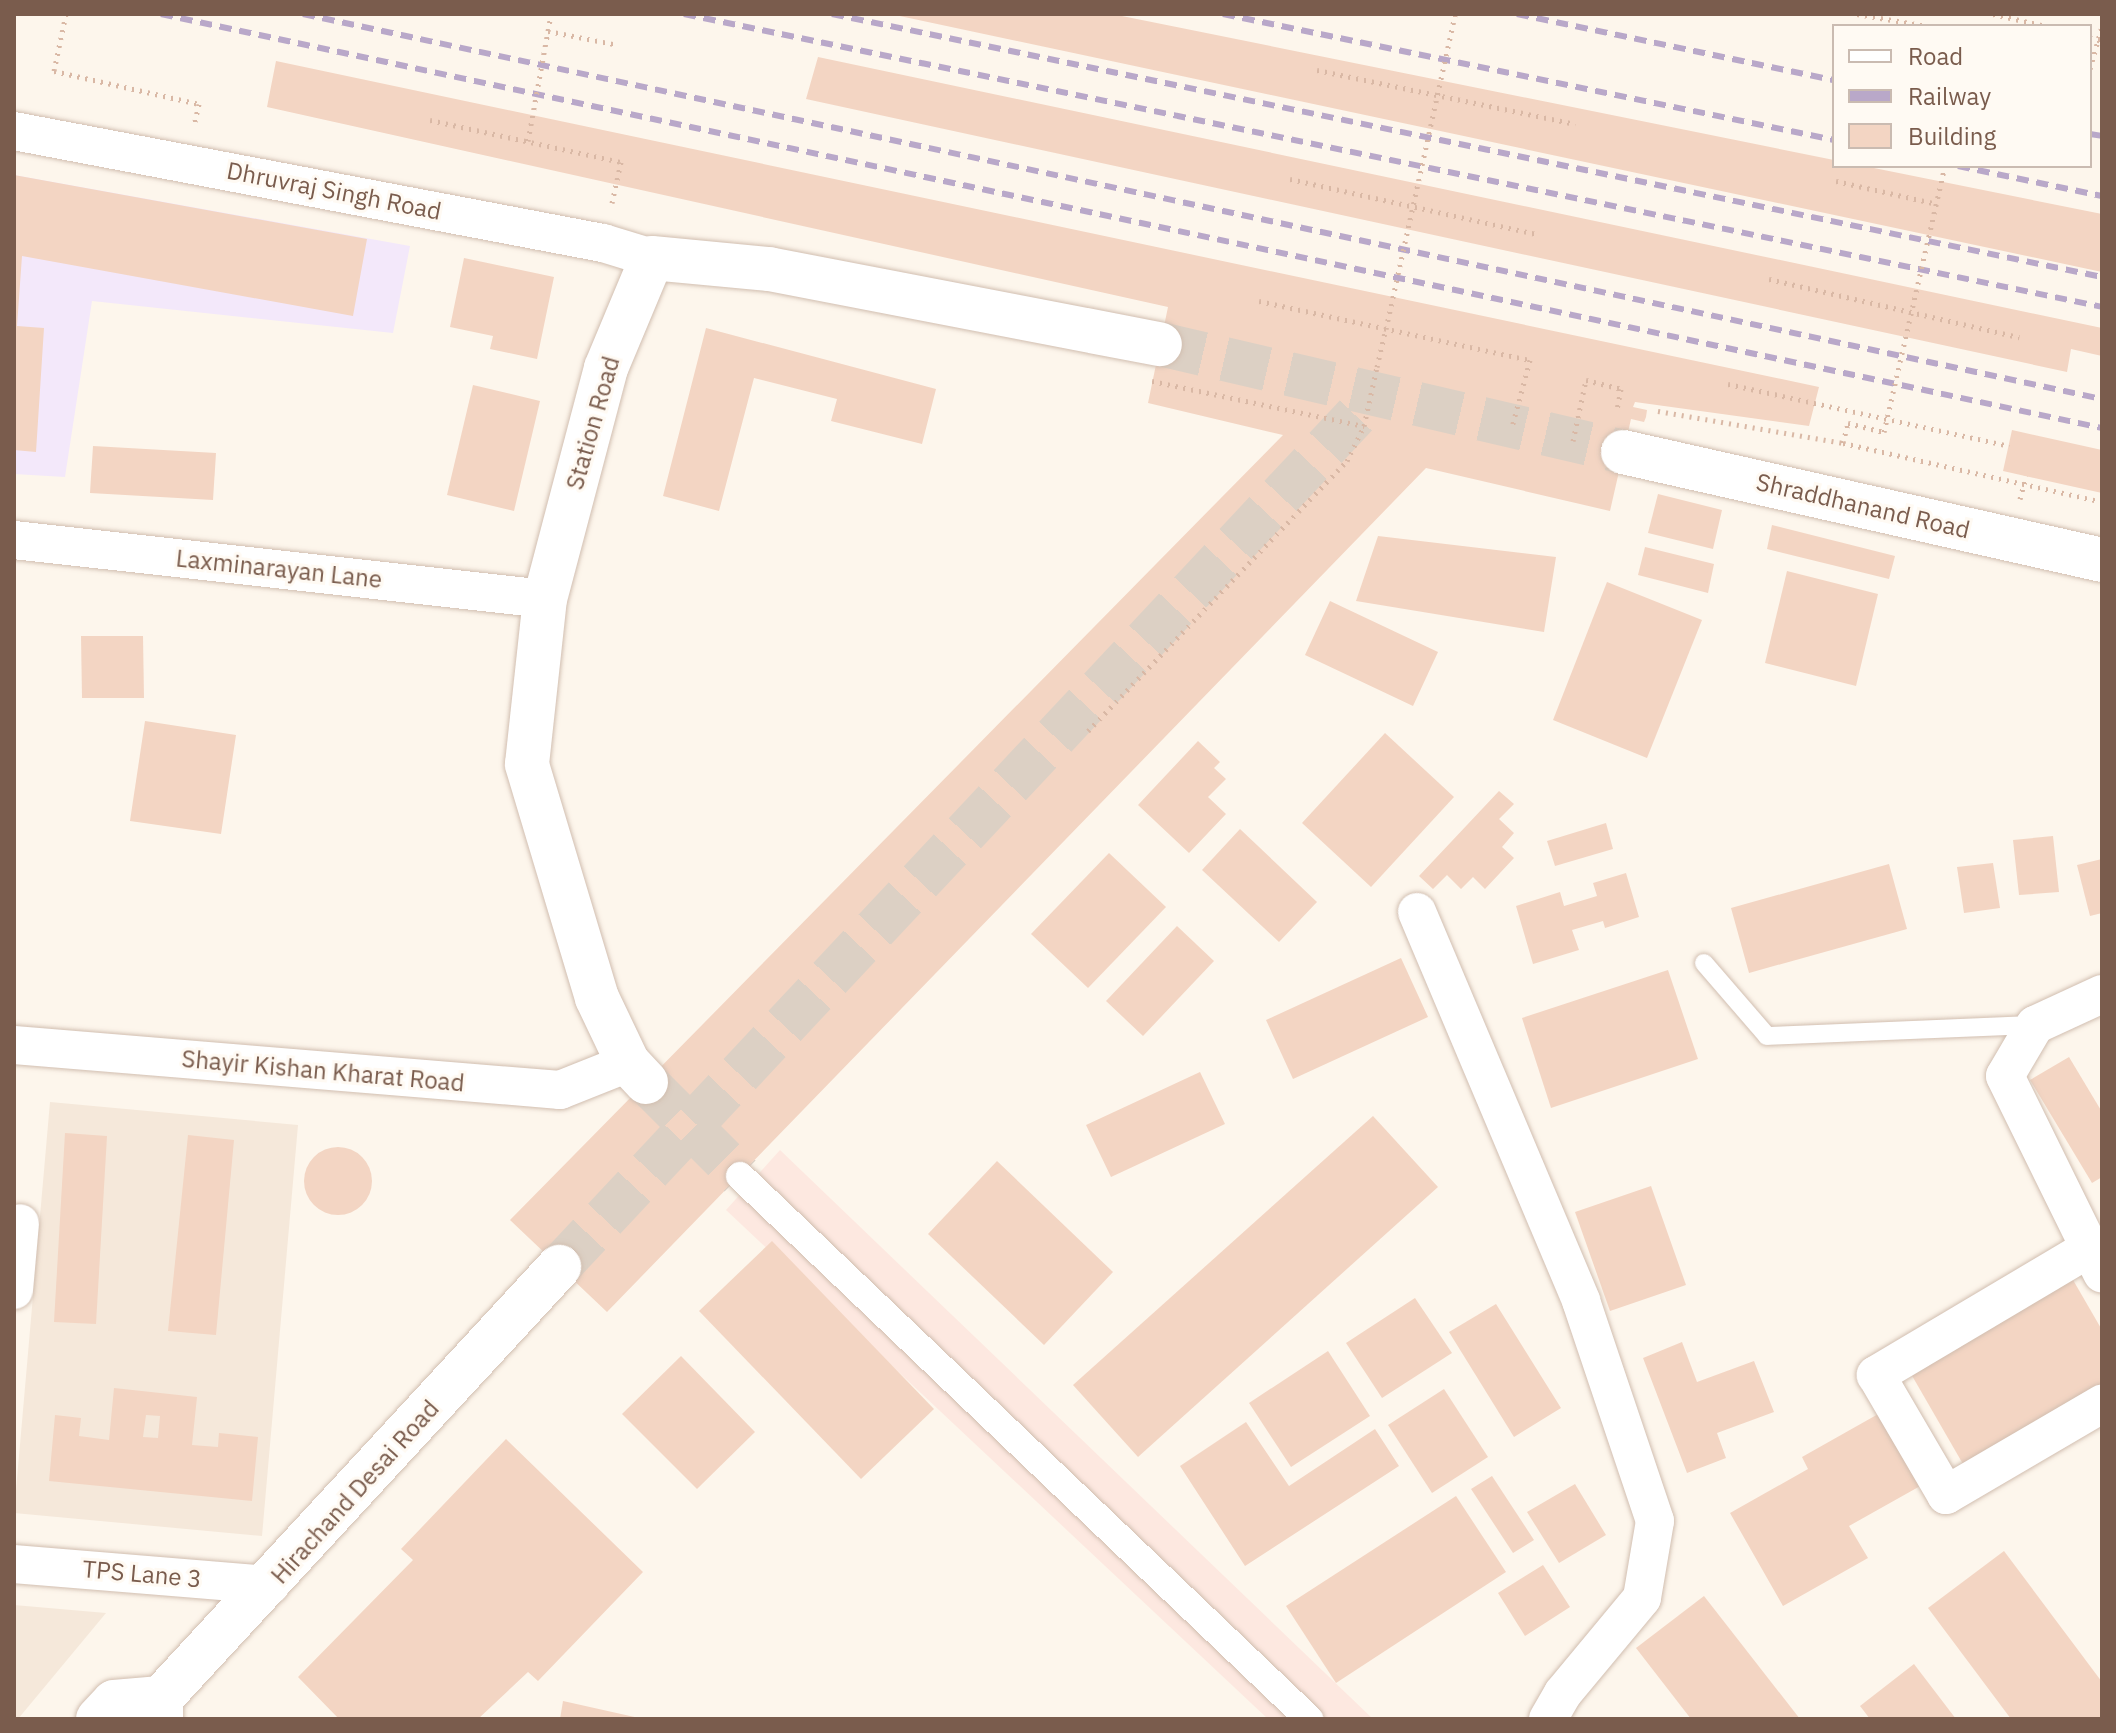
<!DOCTYPE html>
<html>
<head>
<meta charset="utf-8">
<style>
  body { margin:0 }
  #map { position:relative; width:2116px; height:1733px; overflow:hidden; background:#fdf6ec; font-family:"IBM Plex Sans",sans-serif }
  div>[style] { position:absolute }
  [style*='--x'] { left:calc(var(--x)*1px); top:calc(var(--y)*1px); width:calc(var(--w)*1px); rotate:calc(var(--a)*1deg) }
  .residential>* { inset:0; background:#f5e8da }
  .commercial>* { inset:0; background:#fde8e0 }
  .education>* { inset:0; background:#f3e8fa }
  .building>* { inset:0; background:#f3d5c3 }
  .round { border-radius:50% }
  .tertiary-tunnel>* { height:44px; margin-top:-22px; transform-origin:0; background:repeating-linear-gradient(90deg,#dcd0c4 0 44px,transparent 0 66px) }
  .path>* { height:5px; margin-top:-2.5px; transform-origin:0; background:repeating-linear-gradient(90deg,#d9b8a5 0 2px,transparent 0 8px) }
  .roads { filter:drop-shadow(0 0 2px #d1beb0) drop-shadow(0 0 2px #d1beb0) }
  .service>* { height:18px; margin:-9px; padding:0 9px; transform-origin:9px; border-radius:9px; background:#fff }
  .pedestrian>* { height:28px; margin:-14px; padding:0 14px; transform-origin:14px; border-radius:14px; background:#fff }
  .minor>* { height:38px; margin:-19px; padding:0 19px; transform-origin:19px; border-radius:19px; background:#fff }
  .tertiary>* { height:44px; margin:-22px; padding:0 22px; transform-origin:22px; border-radius:22px; background:#fff }
  .rail>* { height:6px; margin-top:-3px; transform-origin:0; background:repeating-linear-gradient(90deg,#b9a8c9 0 12px,transparent 0 20px) }
  .path-bridge>* { height:5px; margin-top:-2.5px; transform-origin:0; background:repeating-linear-gradient(90deg,#d9b8a5 0 2px,transparent 0 8px) }
  span { translate:-50% -50%; white-space:nowrap; text-align:center; line-height:1.15; -webkit-text-stroke:6px #fffaf3; paint-order:stroke }
  .street-label { font-size:24px; color:#7a5c4d }
  .frame { position:absolute; inset:0; border:16px solid #7a5c4d; pointer-events:none }
  .legend { position:absolute; left:1832px; top:24px; width:260px; height:144px; box-sizing:border-box; background:#fffaf3; border:2px solid #cabbb1; margin:0; padding:10px 14px; list-style:none; font-size:24px; color:#7a5c4d }
  .legend li { display:flex; align-items:center; gap:16px; height:40px }
  .legend b { width:40px; border:2px solid #cabbb1 }
</style>
</head>
<body>
<div id="map">
  <div class="residential">
    <i style="clip-path:polygon(50px 1102px,298px 1125px,262px 1536px,14px 1513px)"></i>
    <i style="clip-path:polygon(14px 1605px,106px 1613px,18px 1719px,14px 1719px)"></i>
  </div>
  <div class="commercial">
    <i style="clip-path:polygon(780px 1150px,1373px 1719px,1268px 1719px,726px 1210px)"></i>
  </div>
  <div class="education">
    <i style="clip-path:polygon(14px 175px,410px 246px,393px 333px,92px 301px,65px 477px,14px 474px)"></i>
  </div>
  <div class="building">
    <i style="clip-path:polygon(1112px 14px,1834px 160px,1834px 166px,1864px 166px,2102px 214px,2102px 272px,895px 15px)"></i>
    <i style="clip-path:polygon(818px 57px,2102px 328px,2102px 356px,2071px 349px,2067px 372px,806px 99px)"></i>
    <i style="clip-path:polygon(276px 61px,1819px 387px,1809px 426px,1635px 402px,1633px 407px,1647px 410px,1646px 417px,1644px 422px,1631px 419px,1610px 511px,1426px 468px,607px 1312px,510px 1220px,1283px 435px,1148px 403px,1168px 307px,267px 107px)"></i>
    <i style="clip-path:polygon(14px 175px,367px 239px,353px 316px,22px 256px,17px 326px,44px 328px,36px 452px,14px 450px)"></i>
    <i style="clip-path:polygon(464px 258px,554px 277px,537px 359px,490px 349px,493px 336px,450px 327px)"></i>
    <i style="clip-path:polygon(706px 328px,936px 389px,922px 444px,831px 421px,837px 399px,754px 378px,719px 511px,663px 496px)"></i>
    <i style="clip-path:polygon(473px 385px,540px 401px,514px 511px,447px 495px)"></i>
    <i style="clip-path:polygon(2012px 430px,2102px 450px,2102px 493px,2003px 471px)"></i>
    <i style="clip-path:polygon(93px 446px,216px 453px,213px 500px,90px 493px)"></i>
    <i style="clip-path:polygon(1658px 494px,1722px 510px,1713px 549px,1648px 533px)"></i>
    <i style="clip-path:polygon(1772px 525px,1895px 556px,1889px 579px,1767px 549px)"></i>
    <i style="clip-path:polygon(1378px 536px,1556px 557px,1544px 632px,1356px 601px)"></i>
    <i style="clip-path:polygon(1645px 547px,1714px 564px,1708px 593px,1638px 575px)"></i>
    <i style="clip-path:polygon(1787px 571px,1878px 594px,1856px 686px,1765px 663px)"></i>
    <i style="clip-path:polygon(1607px 582px,1702px 620px,1647px 758px,1553px 720px)"></i>
    <i style="clip-path:polygon(1330px 601px,1438px 652px,1413px 706px,1305px 655px)"></i>
    <i style="clip-path:polygon(81px 636px,143px 636px,144px 698px,82px 698px)"></i>
    <i style="clip-path:polygon(145px 721px,236px 735px,221px 834px,130px 821px)"></i>
    <i style="clip-path:polygon(1385px 733px,1454px 797px,1371px 887px,1302px 823px)"></i>
    <i style="clip-path:polygon(1198px 741px,1220px 762px,1214px 768px,1226px 779px,1208px 797px,1226px 814px,1189px 853px,1138px 805px)"></i>
    <i style="clip-path:polygon(1499px 791px,1514px 804px,1499px 819px,1514px 833px,1502px 847px,1514px 858px,1485px 889px,1473px 877px,1461px 889px,1447px 875px,1433px 889px,1419px 876px)"></i>
    <i style="clip-path:polygon(1606px 823px,1613px 849px,1555px 866px,1547px 841px)"></i>
    <i style="clip-path:polygon(1240px 829px,1317px 902px,1279px 942px,1202px 870px)"></i>
    <i style="clip-path:polygon(2053px 836px,2059px 892px,2019px 895px,2013px 840px)"></i>
    <i style="clip-path:polygon(1109px 853px,1166px 907px,1088px 988px,1031px 934px)"></i>
    <i style="clip-path:polygon(2102px 859px,2102px 913px,2090px 916px,2077px 865px)"></i>
    <i style="clip-path:polygon(1993px 863px,2000px 908px,1964px 913px,1957px 867px)"></i>
    <i style="clip-path:polygon(1889px 864px,1907px 929px,1749px 973px,1731px 908px)"></i>
    <i style="clip-path:polygon(1626px 873px,1639px 917px,1605px 928px,1603px 921px,1572px 930px,1579px 950px,1533px 964px,1516px 906px,1560px 892px,1564px 906px,1597px 896px,1593px 883px)"></i>
    <i style="clip-path:polygon(1177px 926px,1214px 961px,1143px 1036px,1106px 1001px)"></i>
    <i style="clip-path:polygon(1401px 958px,1428px 1017px,1293px 1079px,1266px 1020px)"></i>
    <i style="clip-path:polygon(1668px 970px,1698px 1059px,1551px 1108px,1522px 1018px)"></i>
    <i style="clip-path:polygon(2069px 1057px,2102px 1112px,2102px 1177px,2092px 1183px,2030px 1080px)"></i>
    <i style="clip-path:polygon(1200px 1072px,1225px 1124px,1111px 1177px,1086px 1125px)"></i>
    <i style="clip-path:polygon(1373px 1116px,1438px 1187px,1138px 1457px,1073px 1385px)"></i>
    <i style="clip-path:polygon(65px 1133px,107px 1136px,96px 1324px,54px 1322px)"></i>
    <i style="clip-path:polygon(188px 1135px,234px 1140px,216px 1335px,168px 1331px)"></i>
    <i class="round" style="left:304px;top:1147px;width:68px;height:68px"></i>
    <i style="clip-path:polygon(997px 1161px,1113px 1272px,1044px 1345px,928px 1234px)"></i>
    <i style="clip-path:polygon(1651px 1186px,1686px 1285px,1610px 1311px,1575px 1212px)"></i>
    <i style="clip-path:polygon(772px 1241px,934px 1409px,861px 1479px,699px 1311px)"></i>
    <i style="clip-path:polygon(2069px 1273px,2102px 1330px,2102px 1393px,1967px 1471px,1907px 1367px)"></i>
    <i style="clip-path:polygon(1415px 1298px,1452px 1353px,1382px 1398px,1346px 1343px)"></i>
    <i style="clip-path:polygon(1496px 1304px,1561px 1408px,1514px 1437px,1449px 1332px)"></i>
    <i style="clip-path:polygon(1682px 1342px,1697px 1382px,1754px 1361px,1774px 1412px,1717px 1433px,1726px 1458px,1687px 1473px,1643px 1358px)"></i>
    <i style="clip-path:polygon(1328px 1351px,1370px 1416px,1291px 1467px,1249px 1403px)"></i>
    <i style="clip-path:polygon(681px 1356px,755px 1432px,697px 1489px,622px 1414px)"></i>
    <i style="clip-path:polygon(evenodd,114px 1388px,197px 1397px,192px 1445px,218px 1447px,219px 1433px,258px 1437px,252px 1501px,49px 1481px,55px 1415px,81px 1418px,79px 1436px,109px 1440px,114px 1388px,146px 1415px,160px 1416px,158px 1438px,143px 1437px,146px 1415px)"></i>
    <i style="clip-path:polygon(1444px 1389px,1488px 1457px,1432px 1493px,1388px 1425px)"></i>
    <i style="clip-path:polygon(1880px 1413px,1922px 1485px,1849px 1526px,1868px 1558px,1783px 1606px,1730px 1513px,1808px 1469px,1802px 1457px)"></i>
    <i style="clip-path:polygon(1246px 1422px,1289px 1486px,1375px 1429px,1399px 1466px,1245px 1566px,1180px 1466px)"></i>
    <i style="clip-path:polygon(506px 1439px,643px 1572px,538px 1681px,528px 1672px,478px 1719px,339px 1719px,298px 1677px,413px 1560px,401px 1549px)"></i>
    <i style="clip-path:polygon(1492px 1476px,1534px 1540px,1513px 1553px,1471px 1489px)"></i>
    <i style="clip-path:polygon(1575px 1484px,1606px 1535px,1559px 1563px,1527px 1512px)"></i>
    <i style="clip-path:polygon(1456px 1496px,1506px 1572px,1336px 1683px,1286px 1606px)"></i>
    <i style="clip-path:polygon(2004px 1551px,2102px 1682px,2102px 1719px,2011px 1719px,1928px 1608px)"></i>
    <i style="clip-path:polygon(1543px 1565px,1570px 1607px,1525px 1636px,1498px 1593px)"></i>
    <i style="clip-path:polygon(1704px 1596px,1800px 1719px,1691px 1719px,1636px 1648px)"></i>
    <i style="clip-path:polygon(1914px 1664px,1956px 1719px,1870px 1719px,1860px 1706px)"></i>
    <i style="clip-path:polygon(563px 1701px,639px 1718px,639px 1719px,560px 1719px)"></i>
  </div>
  <div class="tertiary-tunnel">
    <i style="--x:1160;--y:344;--w:475;--a:13.1"></i>
    <i style="--x:646;--y:1082;--w:133;--a:45"></i>
    <i style="--x:559;--y:1267;--w:1194;--a:-46.9"></i>
  </div>
  <div class="path">
    <i style="--x:66;--y:14;--w:58;--a:101.9"></i>
    <i style="--x:54;--y:71;--w:149;--a:12.8"></i>
    <i style="--x:199;--y:104;--w:23;--a:103"></i>
    <i style="--x:1857;--y:14;--w:71;--a:9.7"></i>
    <i style="--x:1993;--y:14;--w:54;--a:12.8"></i>
    <i style="--x:548;--y:31;--w:71;--a:11.3"></i>
    <i style="--x:2090;--y:69;--w:45;--a:-74.4"></i>
    <i style="--x:1317;--y:70;--w:264;--a:11.8"></i>
    <i style="--x:430;--y:120;--w:196;--a:12.4"></i>
    <i style="--x:621;--y:162;--w:42;--a:102.4"></i>
    <i style="--x:1290;--y:179;--w:252;--a:12.6"></i>
    <i style="--x:1836;--y:181;--w:104;--a:12.8"></i>
    <i style="--x:1769;--y:279;--w:257;--a:13.1"></i>
    <i style="--x:1259;--y:301;--w:277;--a:12.3"></i>
    <i style="--x:1530;--y:360;--w:69;--a:105"></i>
    <i style="--x:1377;--y:367;--w:39;--a:-77"></i>
    <i style="--x:1728;--y:384;--w:288;--a:12.4"></i>
    <i style="--x:1573;--y:441;--w:62;--a:-78"></i>
    <i style="--x:1586;--y:380;--w:36;--a:14"></i>
    <i style="--x:1621;--y:389;--w:20;--a:101"></i>
    <i style="--x:1843;--y:443;--w:21;--a:-76"></i>
    <i style="--x:1848;--y:423;--w:37;--a:14"></i>
    <i style="--x:2020;--y:499;--w:24;--a:-75"></i>
  </div>
  <div class="roads">
    <div class="service">
      <i style="--x:1704;--y:963;--w:96;--a:49.2"></i>
      <i style="--x:1767;--y:1036;--w:268;--a:-2.4"></i>
    </div>
    <div class="pedestrian">
      <i style="--x:740;--y:1176;--w:787;--a:43.66"></i>
    </div>
    <div class="minor">
      <i style="--x:14;--y:131;--w:600;--a:10.77"></i>
      <i style="--x:603;--y:243;--w:51;--a:17"></i>
      <i style="--x:14;--y:540;--w:534;--a:6.34"></i>
      <i style="--x:1417;--y:912;--w:422;--a:67.1"></i>
      <i style="--x:1581;--y:1301;--w:232;--a:71.4"></i>
      <i style="--x:1655;--y:1521;--w:78;--a:99.6"></i>
      <i style="--x:1642;--y:1598;--w:124;--a:129.7"></i>
      <i style="--x:1563;--y:1693;--w:30;--a:120"></i>
      <i style="--x:2102;--y:994;--w:74;--a:155.2"></i>
      <i style="--x:2035;--y:1025;--w:59;--a:120.5"></i>
      <i style="--x:2005;--y:1076;--w:220;--a:63.8"></i>
      <i style="--x:14;--y:1045;--w:548;--a:4.71"></i>
      <i style="--x:560;--y:1090;--w:73;--a:-21.7"></i>
      <i style="--x:2088;--y:1249;--w:247;--a:149.3"></i>
      <i style="--x:1876;--y:1375;--w:139;--a:59.7"></i>
      <i style="--x:1946;--y:1495;--w:181;--a:-30.3"></i>
      <i style="--x:14;--y:1290;--w:67;--a:-84.9"></i>
      <i style="--x:14;--y:1564;--w:257;--a:4.7"></i>
    </div>
    <div class="tertiary">
      <i style="--x:1623;--y:452;--w:491;--a:12.7"></i>
      <i style="--x:646;--y:1082;--w:26;--a:-133"></i>
      <i style="--x:628;--y:1063;--w:72;--a:-115.5"></i>
      <i style="--x:597;--y:998;--w:244;--a:-106.7"></i>
      <i style="--x:527;--y:764;--w:166;--a:-83.8"></i>
      <i style="--x:545;--y:599;--w:239;--a:-75.2"></i>
      <i style="--x:606;--y:368;--w:119;--a:-67.3"></i>
      <i style="--x:652;--y:258;--w:118;--a:5.4"></i>
      <i style="--x:769;--y:269;--w:398;--a:10.9"></i>
      <i style="--x:98;--y:1719;--w:23;--a:-47"></i>
      <i style="--x:114;--y:1702;--w:47;--a:-4.9"></i>
      <i style="--x:161;--y:1719;--w:21;--a:-90"></i>
      <i style="--x:161;--y:1698;--w:587;--a:-47.28"></i>
    </div>
  </div>
  <div class="rail">
    <i style="--x:161;--y:14;--w:1985;--a:12.04"></i>
    <i style="--x:303;--y:14;--w:1840;--a:12.08"></i>
    <i style="--x:684;--y:14;--w:1448;--a:11.67"></i>
    <i style="--x:832;--y:14;--w:1297;--a:11.7"></i>
    <i style="--x:1223;--y:14;--w:624;--a:11.65"></i>
    <i style="--x:1517;--y:14;--w:324;--a:11.8"></i>
    <i style="--x:2090;--y:134;--w:12;--a:9"></i>
    <i style="--x:1958;--y:166;--w:147;--a:11.8"></i>
  </div>
  <div class="path-bridge">
    <i style="--x:2090;--y:38;--w:12;--a:14"></i>
    <i style="--x:528;--y:141;--w:129;--a:-79.7"></i>
    <i style="--x:1386;--y:329;--w:322;--a:-77.6"></i>
    <i style="--x:1152;--y:381;--w:217;--a:12"></i>
    <i style="--x:1658;--y:411;--w:188;--a:9.8"></i>
    <i style="--x:1843;--y:443;--w:266;--a:12.8"></i>
    <i style="--x:1884;--y:432;--w:273;--a:-77.1"></i>
    <i style="--x:1088;--y:731;--w:374;--a:-46.2"></i>
    <i style="--x:1347;--y:461;--w:39;--a:-64"></i>
    <i style="--x:1364;--y:426;--w:60;--a:-77.6"></i>
  </div>
  <div class="street-label">
    <span style="left:334px;top:191px;rotate:11deg">Dhruvraj Singh Road</span>
    <span style="left:593px;top:423px;rotate:-74deg">Station Road</span>
    <span style="left:1863px;top:506px;rotate:13deg">Shraddhanand Road</span>
    <span style="left:279px;top:569px;rotate:6deg">Laxminarayan Lane</span>
    <span style="left:323px;top:1071px;rotate:5deg">Shayir Kishan Kharat Road</span>
    <span style="left:355px;top:1492px;rotate:-48deg">Hirachand Desai Road</span>
    <span style="left:142px;top:1574px;rotate:5deg">TPS Lane 3</span>
  </div>
  <div class="frame"></div>
  <ul class="legend">
  <li><b style="height:10px;background:#fff"></b>Road</li>
  <li><b style="height:10px;background:#b9a8c9"></b>Railway</li>
  <li><b style="height:22px;background:#f3d5c3"></b>Building</li>
  </ul>
</div>
</body>
</html>
